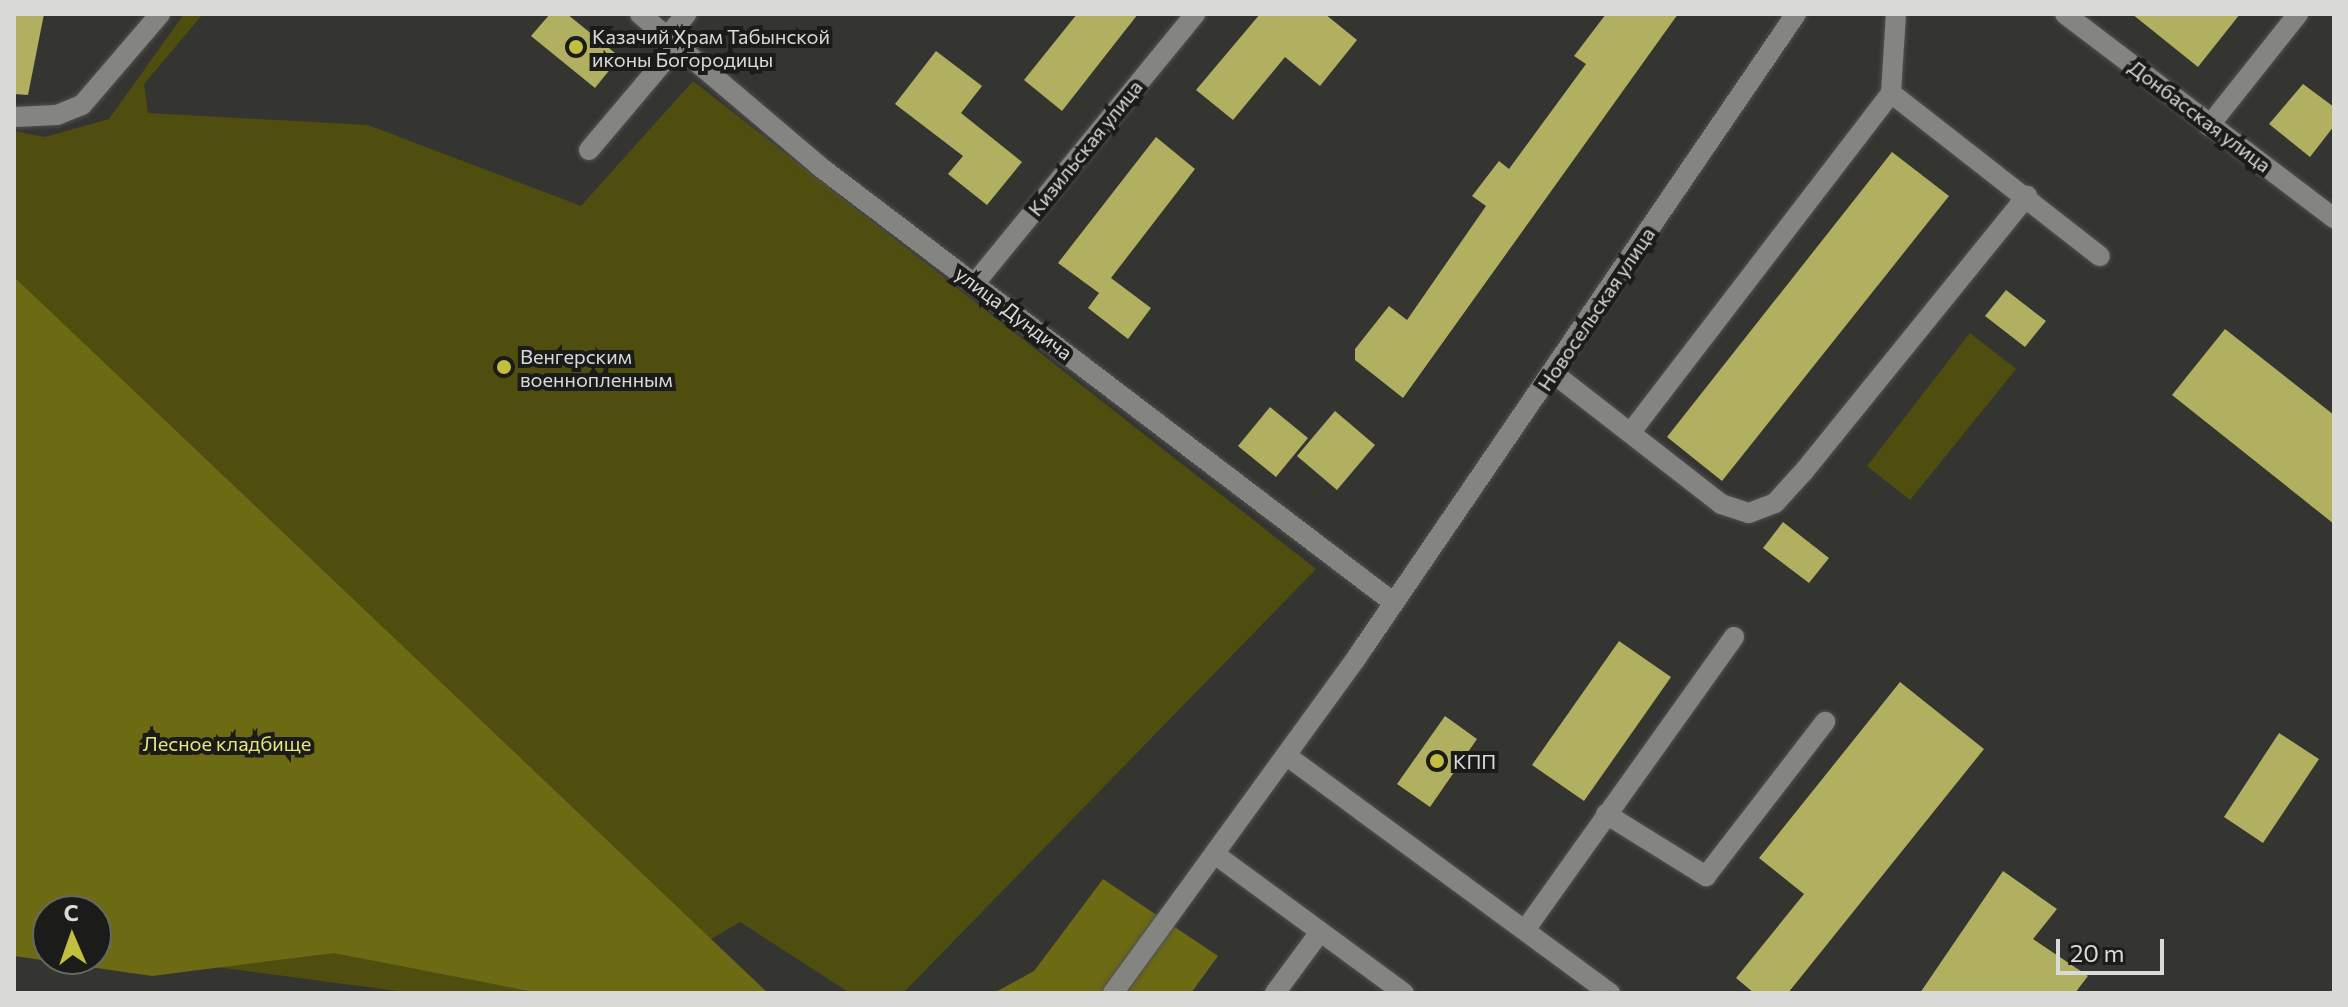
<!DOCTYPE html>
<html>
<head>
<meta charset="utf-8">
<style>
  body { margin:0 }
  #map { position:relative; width:2348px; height:1007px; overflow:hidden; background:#343431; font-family:Commissioner,sans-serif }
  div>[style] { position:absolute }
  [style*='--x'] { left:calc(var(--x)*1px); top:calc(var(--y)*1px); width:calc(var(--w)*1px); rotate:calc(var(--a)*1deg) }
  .green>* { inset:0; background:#504e0f }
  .forest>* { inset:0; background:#6c6a13 }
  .building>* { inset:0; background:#b1b060 }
  .roads { filter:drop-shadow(0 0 2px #50514f) drop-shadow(0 0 2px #50514f) }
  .lane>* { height:20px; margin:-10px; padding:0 10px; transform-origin:10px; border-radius:10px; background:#848481 }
  .street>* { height:20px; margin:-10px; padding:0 10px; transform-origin:10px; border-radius:10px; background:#848481 }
  .dots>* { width:22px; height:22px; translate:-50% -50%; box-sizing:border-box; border:4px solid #1b1b1a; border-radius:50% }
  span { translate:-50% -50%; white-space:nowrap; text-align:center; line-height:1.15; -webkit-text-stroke:8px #1b1b1a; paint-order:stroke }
  .poi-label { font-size:20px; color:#dadbd9 }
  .left { translate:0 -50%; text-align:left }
  .street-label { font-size:20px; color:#dadbd9 }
  .park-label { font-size:20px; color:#e7e678 }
  .frame { position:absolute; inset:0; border:16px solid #dadbd9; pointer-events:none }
  .north { position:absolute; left:32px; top:895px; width:80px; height:80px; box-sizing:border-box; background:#1b1b1a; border:2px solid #676866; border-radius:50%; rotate:358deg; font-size:22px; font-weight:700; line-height:32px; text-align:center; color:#dadbd9 }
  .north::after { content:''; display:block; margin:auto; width:28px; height:36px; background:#c1be40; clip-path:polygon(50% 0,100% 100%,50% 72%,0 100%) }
  .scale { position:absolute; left:2056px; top:939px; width:108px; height:36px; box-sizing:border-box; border:4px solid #dadbd9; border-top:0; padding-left:10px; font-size:24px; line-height:28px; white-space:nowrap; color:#dadbd9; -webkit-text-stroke:6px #1b1b1a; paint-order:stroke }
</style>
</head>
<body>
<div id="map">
  <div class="green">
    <i style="clip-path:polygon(184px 14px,203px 14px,144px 84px,148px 113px,368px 125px,581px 206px,693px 81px,1316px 569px,903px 993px,850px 993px,740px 922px,619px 993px,412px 993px,96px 951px,96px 911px,48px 911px,14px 940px,14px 131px,45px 137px,109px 119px)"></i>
    <i style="clip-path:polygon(1970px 333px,2016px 369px,1910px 500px,1867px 466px)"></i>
  </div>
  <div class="forest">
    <i style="clip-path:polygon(evenodd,14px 277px,768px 993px,539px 993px,334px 953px,152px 976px,14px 956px,14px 277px,48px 911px,96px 911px,96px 959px,48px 959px,48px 911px)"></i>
    <i style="clip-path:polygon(1103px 879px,1218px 956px,1191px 993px,994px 993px,1034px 971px)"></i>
  </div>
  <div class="building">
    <i style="clip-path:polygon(14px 14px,44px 14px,28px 95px,14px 94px)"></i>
    <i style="clip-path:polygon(550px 14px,567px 14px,620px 57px,595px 88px,531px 36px)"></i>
    <i style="clip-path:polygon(1077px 14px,1138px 14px,1062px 111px,1024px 80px)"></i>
    <i style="clip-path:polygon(1260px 14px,1325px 14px,1357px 40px,1320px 86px,1285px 57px,1233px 120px,1196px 90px)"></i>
    <i style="clip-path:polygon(1606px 14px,1678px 14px,1403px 398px,1355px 360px,1355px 349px,1389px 306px,1407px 320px,1486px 206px,1472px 196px,1499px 161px,1509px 169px,1586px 64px,1574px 56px)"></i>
    <i style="clip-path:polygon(2132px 14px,2240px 14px,2198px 67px)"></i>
    <i style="clip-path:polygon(936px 51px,982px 86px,961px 113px,1022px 162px,987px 205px,948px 174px,963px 156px,895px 104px)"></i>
    <i style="clip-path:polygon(2303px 84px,2334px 107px,2334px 126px,2310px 157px,2269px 124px)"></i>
    <i style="clip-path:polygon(1156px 137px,1195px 169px,1111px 278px,1151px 308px,1128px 339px,1088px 308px,1099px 293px,1058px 263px)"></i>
    <i style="clip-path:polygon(1892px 152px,1949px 196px,1722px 481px,1667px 437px)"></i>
    <i style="clip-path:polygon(2006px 290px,2046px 321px,2025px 347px,1985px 316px)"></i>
    <i style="clip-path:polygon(2225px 329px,2334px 415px,2334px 524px,2172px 395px)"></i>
    <i style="clip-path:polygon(1270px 407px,1308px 438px,1276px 477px,1238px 446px)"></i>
    <i style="clip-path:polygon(1335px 411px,1375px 445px,1337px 490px,1297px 456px)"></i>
    <i style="clip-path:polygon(1783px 522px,1829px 558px,1809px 583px,1763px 548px)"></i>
    <i style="clip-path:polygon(1619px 641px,1671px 677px,1584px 801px,1532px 765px)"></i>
    <i style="clip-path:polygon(1900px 682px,1984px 749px,1788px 993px,1754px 993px,1736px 978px,1804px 894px,1759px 858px)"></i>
    <i style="clip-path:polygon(1445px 716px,1477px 739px,1430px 807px,1397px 784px)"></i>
    <i style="clip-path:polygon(2279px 733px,2319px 759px,2263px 843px,2224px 817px)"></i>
    <i style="clip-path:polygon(2003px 871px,2057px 909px,2033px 939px,2088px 976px,2075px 993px,1920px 993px)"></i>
  </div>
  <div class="roads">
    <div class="lane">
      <i style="--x:1891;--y:93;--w:265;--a:38"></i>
      <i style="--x:589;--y:150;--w:136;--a:-49.8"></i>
      <i style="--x:1553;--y:373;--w:213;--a:37.9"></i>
      <i style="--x:1721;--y:504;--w:29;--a:18"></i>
      <i style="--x:1749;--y:513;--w:28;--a:-21"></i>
      <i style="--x:1775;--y:503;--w:45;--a:-47.7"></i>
      <i style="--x:1805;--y:470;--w:353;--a:-51"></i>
      <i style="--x:1631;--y:432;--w:427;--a:-52.5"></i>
      <i style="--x:1891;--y:93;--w:79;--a:-86.4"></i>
      <i style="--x:1287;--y:756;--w:401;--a:36.3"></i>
      <i style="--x:1606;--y:814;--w:118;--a:31.8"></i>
      <i style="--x:1706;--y:876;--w:195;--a:-52.3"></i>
      <i style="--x:1216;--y:855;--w:233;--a:36.3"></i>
      <i style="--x:1525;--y:930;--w:360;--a:-54.5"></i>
      <i style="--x:1275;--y:993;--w:76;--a:-53.6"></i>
    </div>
    <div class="street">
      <i style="--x:640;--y:14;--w:235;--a:40.3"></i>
      <i style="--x:819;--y:166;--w:722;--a:37.23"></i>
      <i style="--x:2065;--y:14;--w:338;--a:37.2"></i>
      <i style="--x:667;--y:37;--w:30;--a:-50"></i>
      <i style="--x:14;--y:117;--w:43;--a:-2.7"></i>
      <i style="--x:57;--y:115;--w:27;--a:-22"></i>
      <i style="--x:82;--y:105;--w:120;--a:-49.4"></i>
      <i style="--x:2209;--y:126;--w:143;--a:-51.5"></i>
      <i style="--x:975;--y:283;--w:348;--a:-50.7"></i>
      <i style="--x:1113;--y:993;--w:415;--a:-54"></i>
      <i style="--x:1357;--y:657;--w:779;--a:-55.68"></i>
    </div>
  </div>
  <div class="dots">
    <i style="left:576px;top:47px;background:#c1be40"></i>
    <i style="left:504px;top:367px;background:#c1be40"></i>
    <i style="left:1437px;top:761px;background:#c1be40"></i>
  </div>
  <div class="poi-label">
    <span class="left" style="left:592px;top:48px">Казачий Храм Табынской<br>иконы Богородицы</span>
    <span class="left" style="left:520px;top:368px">Венгерским<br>военнопленным</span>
    <span class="left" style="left:1453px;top:761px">КПП</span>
  </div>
  <div class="street-label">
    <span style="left:2200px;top:116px;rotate:37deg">Донбасская улица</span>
    <span style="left:1085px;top:148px;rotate:-51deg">Кизильская улица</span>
    <span style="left:1596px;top:309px;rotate:-56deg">Новосельская улица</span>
    <span style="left:1014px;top:313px;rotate:37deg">улица Дундича</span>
  </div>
  <div class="park-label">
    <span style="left:227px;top:743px">Лесное кладбище</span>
  </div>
  <div class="frame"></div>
  <div class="north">С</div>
  <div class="scale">20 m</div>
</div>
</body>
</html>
